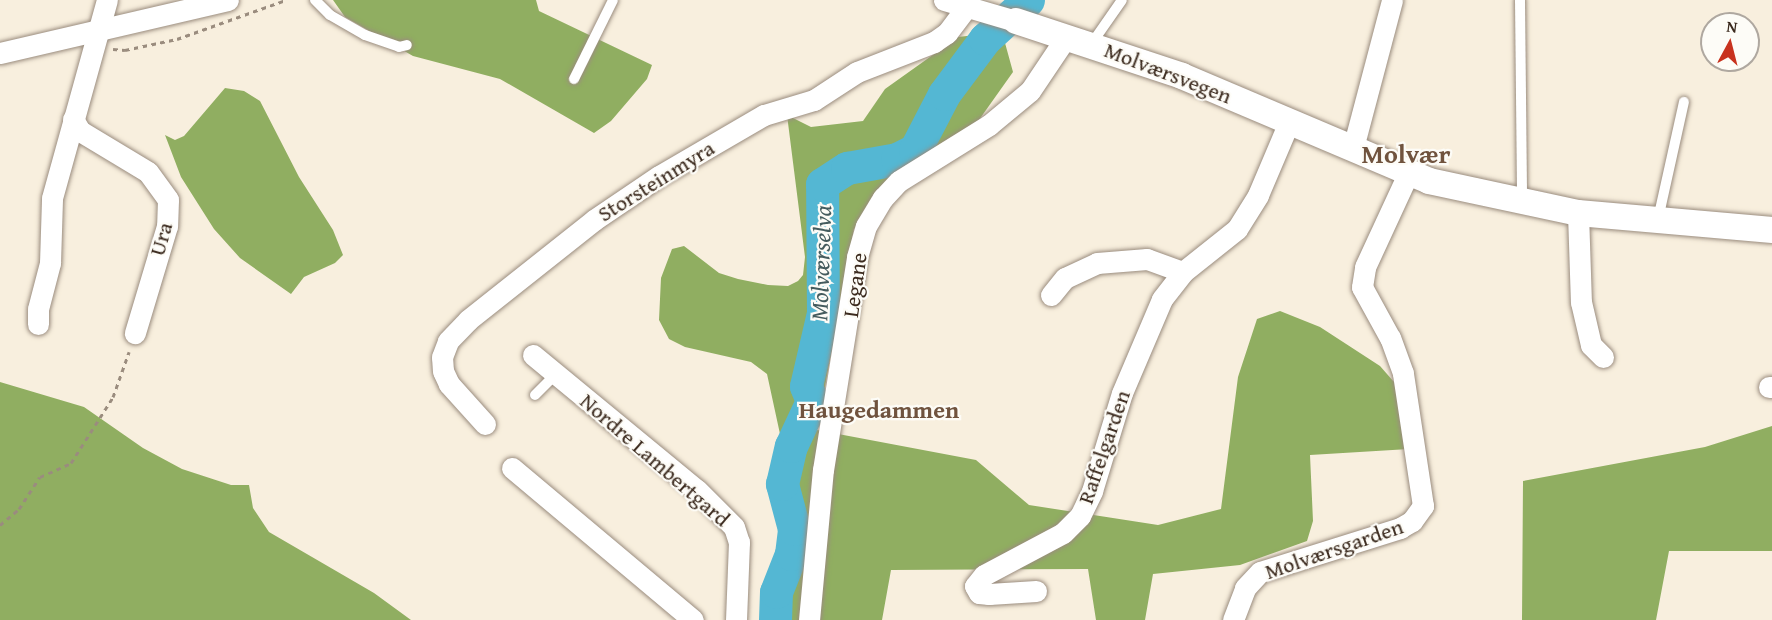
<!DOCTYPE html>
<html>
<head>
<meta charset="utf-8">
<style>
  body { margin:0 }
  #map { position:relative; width:1772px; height:620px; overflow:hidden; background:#f8efde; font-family:"Gentium Book Plus",serif }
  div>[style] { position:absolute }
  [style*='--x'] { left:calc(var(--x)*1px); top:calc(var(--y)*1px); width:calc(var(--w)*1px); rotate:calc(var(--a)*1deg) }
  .forest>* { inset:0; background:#90ae61 }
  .river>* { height:33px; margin:-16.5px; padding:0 16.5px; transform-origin:16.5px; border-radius:16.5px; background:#54b7d3 }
  .path>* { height:3px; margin-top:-1.5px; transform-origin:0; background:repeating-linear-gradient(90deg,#9a8c7e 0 4.5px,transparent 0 9px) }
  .roads { filter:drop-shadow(0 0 2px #9a8c7e) drop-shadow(0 0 2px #9a8c7e) }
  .service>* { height:10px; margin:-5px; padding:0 5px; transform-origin:5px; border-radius:5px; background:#fff }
  .minor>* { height:21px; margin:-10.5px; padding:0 10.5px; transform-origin:10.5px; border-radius:10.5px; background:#fff }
  .tertiary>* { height:26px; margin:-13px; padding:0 13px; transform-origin:13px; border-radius:13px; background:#fff }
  span { translate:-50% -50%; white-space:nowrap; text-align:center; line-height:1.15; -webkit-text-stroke:4.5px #fdfcf7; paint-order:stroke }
  .street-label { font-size:22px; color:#3b2a1e }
  .water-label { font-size:24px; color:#445b5d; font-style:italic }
  .neighbourhood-label { font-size:24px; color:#70533e; font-weight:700 }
  .quarter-label { font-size:26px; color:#70533e; font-weight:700 }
  .north { position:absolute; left:1700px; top:12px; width:60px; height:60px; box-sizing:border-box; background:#fdfcf7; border:2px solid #afa8a0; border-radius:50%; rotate:7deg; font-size:16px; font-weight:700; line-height:24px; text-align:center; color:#3b2a1e }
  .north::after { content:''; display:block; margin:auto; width:21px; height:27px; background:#c8321e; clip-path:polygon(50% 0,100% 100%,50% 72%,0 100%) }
</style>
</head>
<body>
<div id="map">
  <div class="forest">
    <i style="clip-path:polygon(333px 0,536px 0,539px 11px,652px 65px,647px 79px,611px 121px,594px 133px,500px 79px,413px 56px,345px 17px)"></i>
    <i style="clip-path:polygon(1002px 32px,1013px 72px,969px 134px,893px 177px,854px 229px,817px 430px,976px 460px,1029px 505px,1158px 525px,1221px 509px,1238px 377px,1257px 319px,1280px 311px,1320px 327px,1380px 366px,1401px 390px,1409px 449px,1310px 455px,1313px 521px,1307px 541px,1240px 565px,1153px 574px,1145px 620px,1096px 620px,1088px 569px,891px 570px,882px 620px,788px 620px,780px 434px,767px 374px,751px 362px,685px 347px,669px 339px,659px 320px,661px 278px,672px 249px,684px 246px,719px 273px,738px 279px,768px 285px,788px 286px,798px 281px,803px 275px,805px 257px,787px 115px,811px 127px,863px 121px,885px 89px,958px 37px)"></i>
    <i style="clip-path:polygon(225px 88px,244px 91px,260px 101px,299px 177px,333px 230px,343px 255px,335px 263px,304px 277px,291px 294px,240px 258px,214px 229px,181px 177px,165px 135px,175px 140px,184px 136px)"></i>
    <i style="clip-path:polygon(0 382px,84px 407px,143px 448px,182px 469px,231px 485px,249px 485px,253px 508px,269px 532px,374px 593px,411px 620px,0 620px)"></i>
    <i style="clip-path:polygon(1772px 426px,1772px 551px,1669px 551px,1656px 620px,1522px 620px,1523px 481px,1705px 447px)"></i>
  </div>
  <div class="river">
    <i style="--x:775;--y:620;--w:28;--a:-88"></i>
    <i style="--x:776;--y:592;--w:41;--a:-68.5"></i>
    <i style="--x:791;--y:554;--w:25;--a:-83"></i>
    <i style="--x:794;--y:529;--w:47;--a:-104.9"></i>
    <i style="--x:782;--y:484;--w:39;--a:-77"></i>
    <i style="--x:791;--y:446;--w:50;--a:-65"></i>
    <i style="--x:812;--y:401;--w:16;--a:-112"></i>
    <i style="--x:806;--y:386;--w:75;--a:-76.9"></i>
    <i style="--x:823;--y:313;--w:129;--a:-90.4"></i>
    <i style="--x:822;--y:184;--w:30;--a:-33"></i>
    <i style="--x:847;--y:168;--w:51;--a:-10.2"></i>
    <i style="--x:897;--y:159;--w:20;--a:-27"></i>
    <i style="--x:915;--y:150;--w:63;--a:-62.6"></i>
    <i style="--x:944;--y:94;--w:69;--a:-53.3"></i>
    <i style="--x:985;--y:39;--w:58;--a:-42.2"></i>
  </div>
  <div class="path">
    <i style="--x:113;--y:49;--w:12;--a:5"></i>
    <i style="--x:125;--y:50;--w:53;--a:-11.9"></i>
    <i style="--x:177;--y:39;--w:116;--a:-19.7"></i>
    <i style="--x:0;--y:525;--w:25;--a:-40"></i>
    <i style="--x:19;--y:509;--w:38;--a:-57"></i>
    <i style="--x:40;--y:477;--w:34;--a:-24"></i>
    <i style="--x:71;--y:463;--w:78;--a:-57.5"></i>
    <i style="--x:113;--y:397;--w:48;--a:-70.4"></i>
  </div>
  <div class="roads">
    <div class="service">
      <i style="--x:315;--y:0;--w:21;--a:45"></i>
      <i style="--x:330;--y:15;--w:40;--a:29.7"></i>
      <i style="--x:365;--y:35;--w:36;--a:19"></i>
      <i style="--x:399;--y:47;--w:8;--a:-14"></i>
      <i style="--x:1520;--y:0;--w:203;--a:89.4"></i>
      <i style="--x:1092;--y:43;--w:52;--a:-55.1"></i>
      <i style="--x:574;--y:79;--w:88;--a:-63.7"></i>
      <i style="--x:1658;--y:219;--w:120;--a:-77.5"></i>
      <i style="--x:535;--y:395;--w:30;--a:-45"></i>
    </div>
    <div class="minor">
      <i style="--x:944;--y:0;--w:75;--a:16.3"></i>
      <i style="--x:0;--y:53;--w:234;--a:-13.1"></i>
      <i style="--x:73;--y:119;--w:14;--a:60"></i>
      <i style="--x:80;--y:131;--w:79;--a:31.1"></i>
      <i style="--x:148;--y:172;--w:34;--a:54"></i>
      <i style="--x:168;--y:200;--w:26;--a:92"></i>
      <i style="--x:167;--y:226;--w:112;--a:106.7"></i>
      <i style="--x:1353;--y:148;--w:153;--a:-75.2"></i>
      <i style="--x:1578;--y:213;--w:89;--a:88.1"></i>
      <i style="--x:1581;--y:302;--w:44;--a:76.9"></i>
      <i style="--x:1591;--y:345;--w:17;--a:45"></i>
      <i style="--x:1051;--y:295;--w:22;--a:-51"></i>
      <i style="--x:1065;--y:278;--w:35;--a:-25"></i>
      <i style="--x:1097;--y:263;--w:50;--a:-4.6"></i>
      <i style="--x:1147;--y:259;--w:38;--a:20"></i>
      <i style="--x:38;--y:324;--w:15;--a:-90"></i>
      <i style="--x:38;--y:309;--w:48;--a:-75.4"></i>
      <i style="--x:50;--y:263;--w:65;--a:-88.2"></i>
      <i style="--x:52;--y:198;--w:205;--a:-74.5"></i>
      <i style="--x:533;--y:355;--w:212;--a:39.5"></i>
      <i style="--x:697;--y:490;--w:52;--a:45"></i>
      <i style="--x:734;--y:527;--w:16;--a:72"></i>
      <i style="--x:739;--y:542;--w:78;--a:92.2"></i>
      <i style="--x:1769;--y:387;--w:3;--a:0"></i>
      <i style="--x:485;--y:424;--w:54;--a:-132"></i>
      <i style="--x:449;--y:384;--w:14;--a:-115"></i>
      <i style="--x:443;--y:371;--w:14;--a:-94"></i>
      <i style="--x:442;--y:357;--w:17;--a:-69"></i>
      <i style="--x:448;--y:341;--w:29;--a:-46"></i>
      <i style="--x:468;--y:320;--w:161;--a:-38.4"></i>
      <i style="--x:594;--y:220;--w:78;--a:-34.1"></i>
      <i style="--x:659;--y:176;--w:121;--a:-30.2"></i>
      <i style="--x:764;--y:115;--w:52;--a:-16.7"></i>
      <i style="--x:814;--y:100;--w:51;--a:-33.1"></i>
      <i style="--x:857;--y:72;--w:83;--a:-21.3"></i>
      <i style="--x:934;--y:42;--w:16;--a:-35"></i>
      <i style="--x:947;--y:33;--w:34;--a:-53"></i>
      <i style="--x:512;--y:468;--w:236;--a:40"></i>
      <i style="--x:1036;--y:591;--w:47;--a:176.3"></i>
      <i style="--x:989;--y:594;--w:10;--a:-174"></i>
      <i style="--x:979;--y:593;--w:8;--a:-120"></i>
      <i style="--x:975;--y:586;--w:14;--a:-51"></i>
      <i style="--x:984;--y:575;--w:89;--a:-28"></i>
      <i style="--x:1063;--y:533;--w:24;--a:-45"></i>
      <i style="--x:1080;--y:516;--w:28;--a:-64"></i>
      <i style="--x:1092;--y:491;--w:102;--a:-73"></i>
      <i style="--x:1122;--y:393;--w:102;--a:-66.9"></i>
      <i style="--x:1162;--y:299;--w:34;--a:-52"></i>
      <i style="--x:1183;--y:272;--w:69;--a:-38.5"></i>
      <i style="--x:1237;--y:229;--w:40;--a:-58"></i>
      <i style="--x:1258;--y:195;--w:79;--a:-67"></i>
      <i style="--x:809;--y:620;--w:151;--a:-84.7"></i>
      <i style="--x:823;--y:470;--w:216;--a:-80.9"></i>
      <i style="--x:857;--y:257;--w:32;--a:-74"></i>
      <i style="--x:866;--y:226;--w:33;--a:-59"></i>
      <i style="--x:883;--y:198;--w:23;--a:-47"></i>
      <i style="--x:899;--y:181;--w:106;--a:-31.9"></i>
      <i style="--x:989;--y:125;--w:53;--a:-39.7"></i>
      <i style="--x:1030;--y:91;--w:63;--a:-56.1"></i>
      <i style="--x:1233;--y:620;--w:34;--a:-69"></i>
      <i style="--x:1245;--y:588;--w:22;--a:-47"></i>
      <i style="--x:1260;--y:572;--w:147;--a:-17.4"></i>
      <i style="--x:1400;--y:528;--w:14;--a:-30"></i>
      <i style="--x:1412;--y:521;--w:19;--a:-54"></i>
      <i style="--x:1423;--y:506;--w:134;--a:-98.6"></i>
      <i style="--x:1403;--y:373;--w:37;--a:-110"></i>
      <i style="--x:1390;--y:338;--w:58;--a:-118.8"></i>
      <i style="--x:1362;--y:287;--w:20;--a:-81"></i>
      <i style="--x:1365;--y:267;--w:102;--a:-65.2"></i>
    </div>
    <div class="tertiary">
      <i style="--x:1016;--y:21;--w:175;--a:18.3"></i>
      <i style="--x:1182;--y:76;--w:268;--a:23"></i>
      <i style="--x:1429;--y:181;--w:152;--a:12.1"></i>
      <i style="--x:1578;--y:213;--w:195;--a:5"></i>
    </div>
  </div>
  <div class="street-label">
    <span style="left:1168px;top:73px;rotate:21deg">Molværsvegen</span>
    <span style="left:656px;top:181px;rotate:-32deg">Storsteinmyra</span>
    <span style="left:161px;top:239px;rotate:-74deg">Ura</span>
    <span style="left:855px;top:285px;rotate:-82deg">Legane</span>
    <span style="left:1104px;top:447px;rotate:-71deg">Raffelgarden</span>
    <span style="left:655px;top:460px;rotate:41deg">Nordre Lambertgard</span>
    <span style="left:1334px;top:549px;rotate:-19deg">Molværsgarden</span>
  </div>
  <div class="water-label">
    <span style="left:821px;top:263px;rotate:-88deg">Molværselva</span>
  </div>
  <div class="neighbourhood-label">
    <span style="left:879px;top:410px">Haugedammen</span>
  </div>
  <div class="quarter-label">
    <span style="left:1406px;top:154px">Molvær</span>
  </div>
  <div class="north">N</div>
</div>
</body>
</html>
